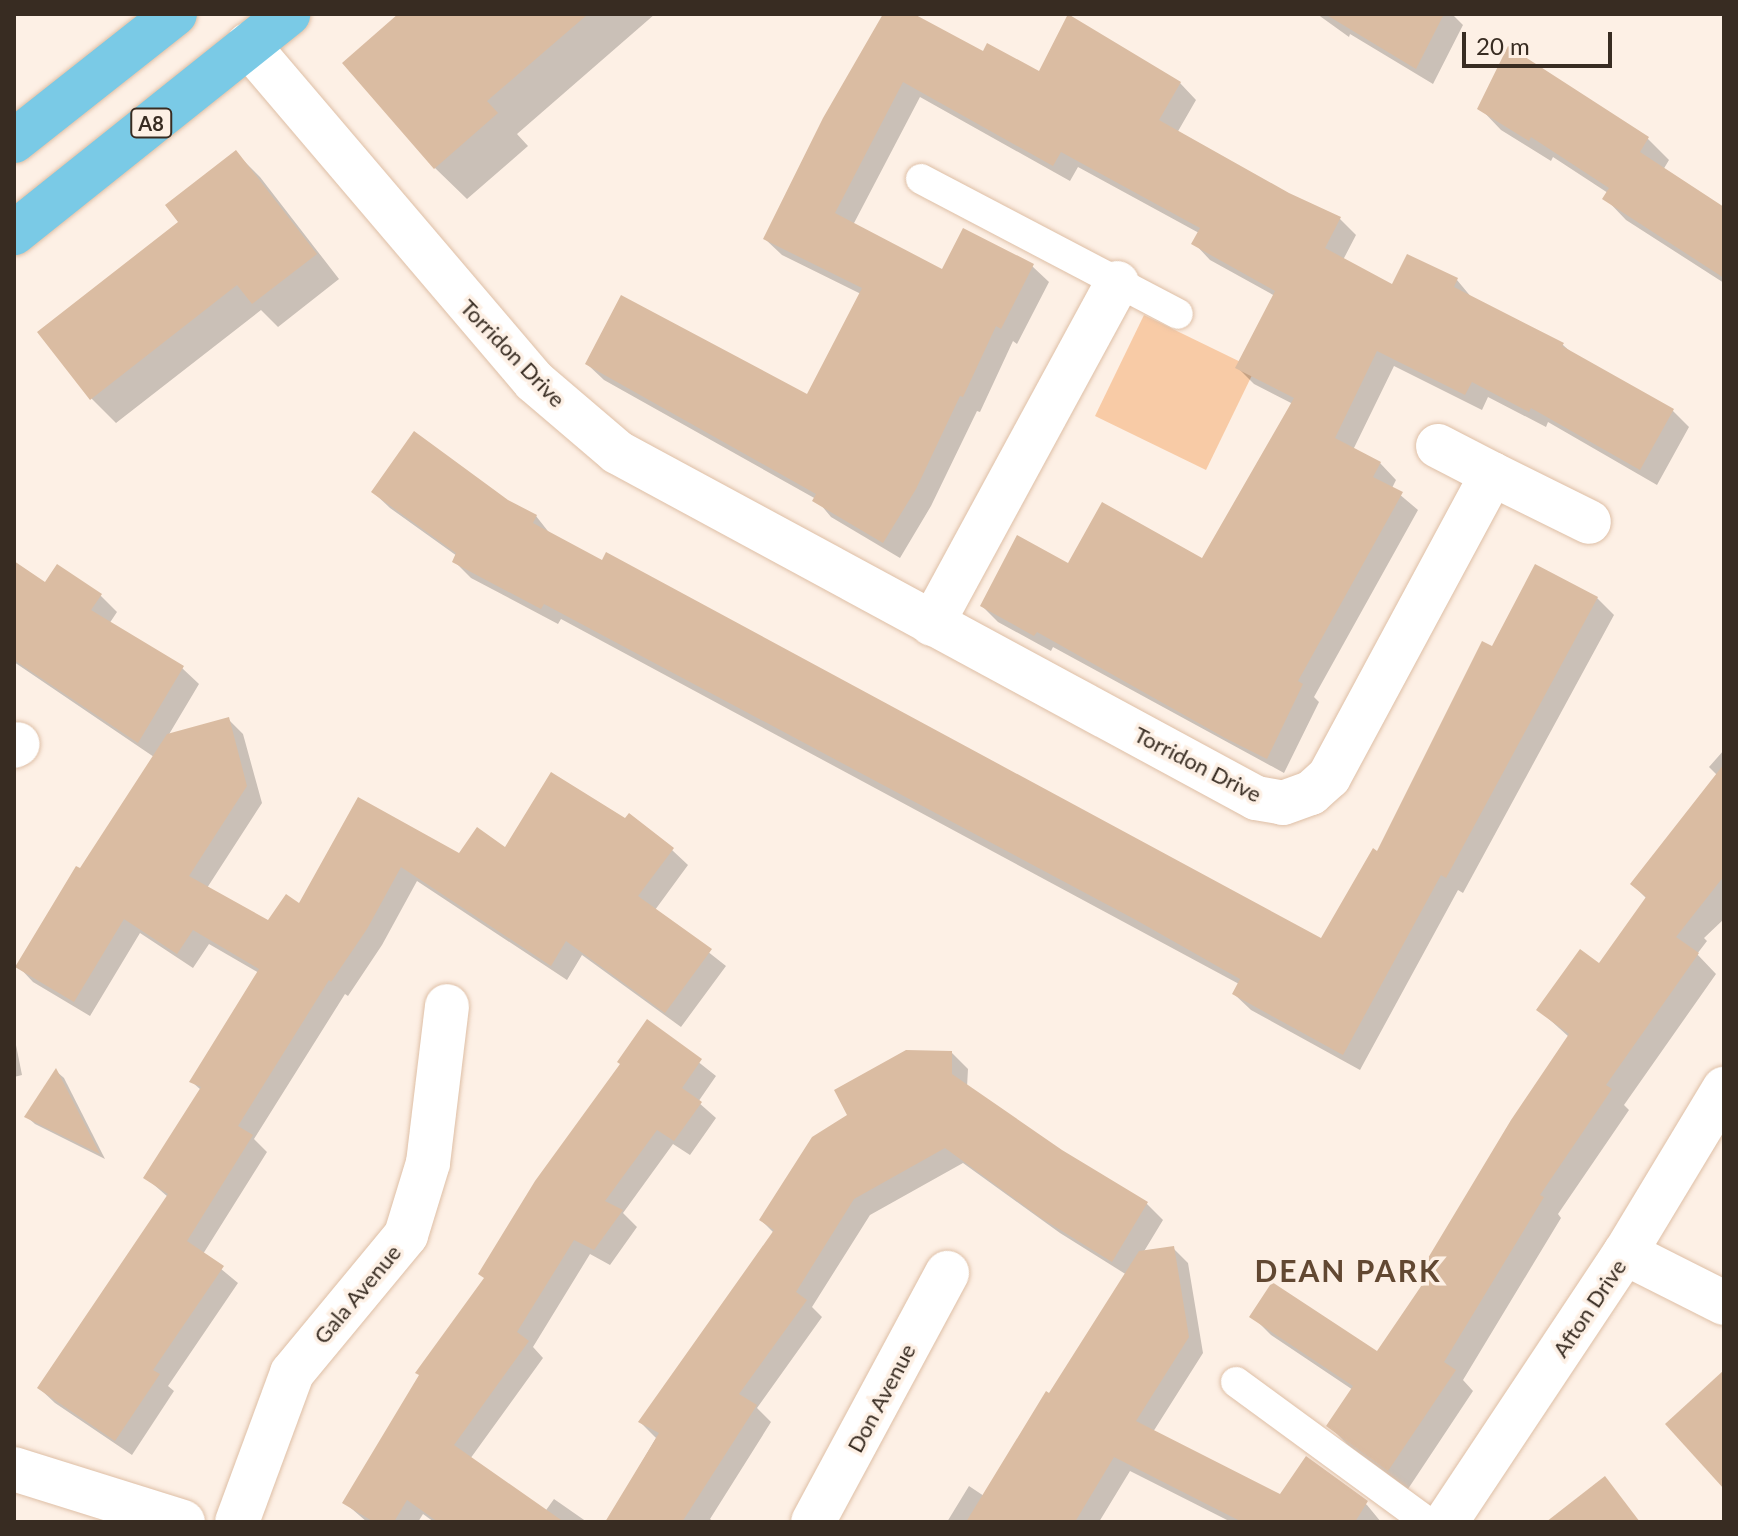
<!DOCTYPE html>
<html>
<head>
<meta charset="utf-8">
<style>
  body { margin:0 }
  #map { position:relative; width:1738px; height:1536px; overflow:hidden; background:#fdf0e5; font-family:Lato,sans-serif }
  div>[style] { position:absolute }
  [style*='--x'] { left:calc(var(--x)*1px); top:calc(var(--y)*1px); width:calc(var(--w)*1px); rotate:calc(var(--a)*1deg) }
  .green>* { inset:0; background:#f8cba6 }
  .shadow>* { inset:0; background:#0003 }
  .building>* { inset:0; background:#dabca2 }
  .roads { filter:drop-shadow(0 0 2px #debfa6) drop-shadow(0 0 2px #debfa6) }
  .lane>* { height:30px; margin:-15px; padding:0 15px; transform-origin:15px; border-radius:15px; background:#fff }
  .street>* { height:44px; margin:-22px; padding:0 22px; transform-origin:22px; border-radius:22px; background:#fff }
  .secondary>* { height:44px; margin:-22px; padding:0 22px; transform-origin:22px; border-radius:22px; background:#fff }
  .primary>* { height:44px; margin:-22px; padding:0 22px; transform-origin:22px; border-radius:22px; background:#7acae6 }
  span { translate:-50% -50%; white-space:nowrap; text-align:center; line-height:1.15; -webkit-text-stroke:7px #fdf0e5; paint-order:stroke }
  .shield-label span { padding:2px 6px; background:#fdf0e5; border:2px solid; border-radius:6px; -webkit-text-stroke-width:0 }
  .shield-label { font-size:20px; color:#382c22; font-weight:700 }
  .street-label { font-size:22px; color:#382c22 }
  .district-label { font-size:30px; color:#624832; font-weight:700; letter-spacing:2px }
  .frame { position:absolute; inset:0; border:16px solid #382c22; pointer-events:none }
  .scale { position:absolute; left:1462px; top:32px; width:150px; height:36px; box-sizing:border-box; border:4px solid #382c22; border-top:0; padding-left:10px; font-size:24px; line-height:28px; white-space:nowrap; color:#382c22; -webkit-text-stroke:6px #fdf0e5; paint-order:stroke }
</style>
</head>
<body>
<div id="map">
  <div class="green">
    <i style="clip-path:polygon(1144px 315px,1255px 369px,1206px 470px,1095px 416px)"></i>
  </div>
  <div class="shadow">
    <i style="clip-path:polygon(401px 14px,655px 14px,517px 134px,528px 146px,467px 199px,435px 168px)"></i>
    <i style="clip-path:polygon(885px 14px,910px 14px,983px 54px,1040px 74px,1180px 83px,1196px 100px,1177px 133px,1288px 195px,1340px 219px,1356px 235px,1343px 260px,1393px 286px,1457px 280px,1472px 298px,1563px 345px,1572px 353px,1673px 411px,1689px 427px,1657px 485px,1548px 422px,1546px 427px,1488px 397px,1482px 410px,1394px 366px,1353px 450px,1380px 463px,1396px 480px,1392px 488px,1418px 510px,1314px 697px,1319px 702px,1284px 773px,1053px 647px,1051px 651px,998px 622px,982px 606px,1069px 565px,1203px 561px,1293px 404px,1254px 384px,1238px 368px,1275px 296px,1210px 260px,1194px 243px,1199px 233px,1078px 167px,1070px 181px,920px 97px,853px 225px,943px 272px,1032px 266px,1049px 282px,1017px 344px,1013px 341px,980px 412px,977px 411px,931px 506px,900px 558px,831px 517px,816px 499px,604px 380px,587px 364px,807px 397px,861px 294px,782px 255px,765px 239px)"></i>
    <i style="clip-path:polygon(1317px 14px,1452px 14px,1463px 25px,1433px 84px,1350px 34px,1349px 37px)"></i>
    <i style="clip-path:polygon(1508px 49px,1648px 139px,1669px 160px,1663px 170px,1724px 209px,1724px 283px,1626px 220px,1605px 198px,1608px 193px,1553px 157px,1551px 161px,1501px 130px,1480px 108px)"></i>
    <i style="clip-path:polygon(236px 153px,260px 177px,339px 279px,278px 327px,261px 310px,116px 423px,92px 399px,40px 332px,181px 222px)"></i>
    <i style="clip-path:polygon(373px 492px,507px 501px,536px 516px,551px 535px,1322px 941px,1378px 854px,1493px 649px,1597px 598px,1614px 615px,1463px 893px,1458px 890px,1360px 1070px,1251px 1010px,1234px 994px,1239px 984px,561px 619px,558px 624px,471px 578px,454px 561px,457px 556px,390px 508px)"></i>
    <i style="clip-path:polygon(14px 564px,45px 585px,100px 595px,117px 612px,109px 624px,182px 668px,199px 684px,168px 736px,228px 719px,243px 734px,262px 803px,207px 888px,269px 923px,299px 906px,359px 799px,459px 856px,505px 850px,672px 850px,688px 865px,655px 910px,726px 966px,681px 1027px,582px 955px,567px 980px,417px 881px,382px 945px,348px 996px,345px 994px,254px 1139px,267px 1152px,203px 1254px,238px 1283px,168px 1386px,174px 1391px,132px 1455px,55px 1403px,39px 1388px,168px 1197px,145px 1177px,201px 1090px,192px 1082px,259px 973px,209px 944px,193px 968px,140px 933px,90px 1016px,33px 982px,18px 966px,154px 757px,14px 662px)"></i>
    <i style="clip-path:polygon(1724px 750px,1724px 919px,1704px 938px,1707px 941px,1697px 954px,1716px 974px,1624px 1105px,1629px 1110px,1558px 1214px,1561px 1218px,1463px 1380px,1473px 1391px,1408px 1489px,1348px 1445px,1329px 1426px,1353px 1390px,1271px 1335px,1252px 1316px,1377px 1354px,1431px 1274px,1424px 1268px,1569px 1037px,1539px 1010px,1599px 965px,1647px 899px,1632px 884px,1717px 775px,1709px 767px)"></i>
    <i style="clip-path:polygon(648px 1022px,716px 1076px,698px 1102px,716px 1118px,690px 1155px,673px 1144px,623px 1213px,637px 1227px,610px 1265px,590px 1254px,533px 1347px,543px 1358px,470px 1459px,544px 1513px,554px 1499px,587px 1522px,434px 1522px,423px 1514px,418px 1522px,367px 1522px,345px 1503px)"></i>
    <i style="clip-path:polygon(14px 1035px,22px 1075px,14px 1077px)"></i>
    <i style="clip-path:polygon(952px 1053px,968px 1069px,967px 1087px,1061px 1152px,1147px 1204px,1163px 1220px,1143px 1253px,1173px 1248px,1188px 1263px,1203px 1353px,1153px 1432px,1281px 1497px,1307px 1459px,1367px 1505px,1381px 1522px,1231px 1522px,1130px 1471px,1099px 1522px,947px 1522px,969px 1486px,984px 1496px,1127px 1275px,1060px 1233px,963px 1163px,870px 1215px,812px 1307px,822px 1317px,757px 1408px,771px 1422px,710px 1519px,714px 1522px,607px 1522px,656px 1438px,640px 1422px,774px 1233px,761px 1220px)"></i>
    <i style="clip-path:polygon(56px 1071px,64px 1078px,105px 1159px,35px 1124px,27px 1117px)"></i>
  </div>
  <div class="building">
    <i style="clip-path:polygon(398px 14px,588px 14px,487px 101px,498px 113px,434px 169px,342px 63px)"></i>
    <i style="clip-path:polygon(883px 14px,914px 14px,983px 51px,987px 43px,1039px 71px,1068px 14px,1181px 82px,1159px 120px,1289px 193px,1341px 217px,1325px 248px,1392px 284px,1407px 254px,1458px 278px,1454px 287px,1564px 343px,1562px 346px,1674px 409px,1640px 470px,1531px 408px,1529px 412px,1472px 382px,1465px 395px,1377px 351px,1335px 438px,1381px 462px,1373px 477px,1403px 492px,1298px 681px,1303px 684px,1267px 759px,1225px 738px,1037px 632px,1034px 636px,980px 606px,1017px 535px,1068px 563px,1102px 502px,1202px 558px,1294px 398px,1235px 368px,1275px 291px,1191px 244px,1200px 228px,1061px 152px,1053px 166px,903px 82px,835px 213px,942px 269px,963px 228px,1034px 264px,1001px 329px,996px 326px,963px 397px,960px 396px,916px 489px,883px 543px,812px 501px,816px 494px,585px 364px,621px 295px,807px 394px,862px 288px,763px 239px,823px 118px)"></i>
    <i style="clip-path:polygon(1325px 14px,1444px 14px,1416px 69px)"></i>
    <i style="clip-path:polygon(1508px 46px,1649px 137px,1640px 152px,1724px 207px,1724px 278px,1602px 199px,1609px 188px,1531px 137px,1529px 141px,1477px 109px)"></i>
    <i style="clip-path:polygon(236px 150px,317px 254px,252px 304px,237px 285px,90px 400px,37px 332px,178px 222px,165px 205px)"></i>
    <i style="clip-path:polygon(414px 431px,508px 500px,537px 515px,533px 523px,602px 560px,606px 552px,1321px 938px,1373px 848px,1377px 851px,1482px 641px,1492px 646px,1535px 564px,1598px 597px,1446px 878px,1441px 875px,1343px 1055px,1232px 994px,1240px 979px,1136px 920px,544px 604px,541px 609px,452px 562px,456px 553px,371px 492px)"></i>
    <i style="clip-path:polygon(14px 561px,45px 582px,57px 564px,102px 594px,91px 610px,184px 666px,138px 743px,14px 660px)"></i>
    <i style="clip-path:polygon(229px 717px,247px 786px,189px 876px,268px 920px,286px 894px,299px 903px,358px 797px,459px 853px,477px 827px,505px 847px,551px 772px,625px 818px,629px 813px,674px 848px,638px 896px,712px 949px,665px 1013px,566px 941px,551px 966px,401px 867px,367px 929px,331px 982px,329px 980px,238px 1126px,253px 1135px,187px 1241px,224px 1266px,153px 1370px,160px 1374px,115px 1441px,37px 1388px,168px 1194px,143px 1178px,201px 1087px,189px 1082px,259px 969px,193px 930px,177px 954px,124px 919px,74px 1002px,15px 967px,76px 866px,80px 868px,167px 734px)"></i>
    <i style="clip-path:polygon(1724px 764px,1724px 876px,1676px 937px,1699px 953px,1606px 1085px,1612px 1089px,1540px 1195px,1544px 1197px,1444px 1362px,1456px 1370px,1388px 1471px,1326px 1426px,1353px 1386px,1249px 1317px,1272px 1282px,1377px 1351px,1430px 1273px,1422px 1268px,1511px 1120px,1569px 1034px,1536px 1010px,1580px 949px,1599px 963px,1646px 897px,1630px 884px)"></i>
    <i style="clip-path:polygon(647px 1019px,702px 1059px,682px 1088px,702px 1102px,674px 1141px,657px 1130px,605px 1201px,623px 1210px,594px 1250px,574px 1240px,517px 1332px,529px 1341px,454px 1445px,564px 1522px,438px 1522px,407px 1500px,394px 1522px,374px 1522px,342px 1503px,419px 1375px,415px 1373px,484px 1278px,478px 1274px,535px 1181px,620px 1064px,617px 1062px)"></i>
    <i style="clip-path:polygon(906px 1050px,952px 1051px,952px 1074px,1062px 1150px,1148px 1202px,1112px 1262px,1041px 1218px,945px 1148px,854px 1199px,796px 1292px,807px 1300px,739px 1394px,757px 1405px,682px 1522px,605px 1522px,659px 1433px,638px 1422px,774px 1230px,759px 1220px,812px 1137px,847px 1115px,834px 1090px)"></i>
    <i style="clip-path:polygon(56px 1068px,100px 1154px,24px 1117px)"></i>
    <i style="clip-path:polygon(1174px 1246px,1189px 1337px,1136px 1421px,1280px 1494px,1306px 1456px,1368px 1501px,1355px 1522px,1242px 1522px,1114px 1457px,1075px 1522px,966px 1522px,1046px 1391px,1049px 1393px,1139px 1251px)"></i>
    <i style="clip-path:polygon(1724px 1370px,1724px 1489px,1665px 1424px)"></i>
    <i style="clip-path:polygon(1605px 1476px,1640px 1522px,1546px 1522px)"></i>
  </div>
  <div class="roads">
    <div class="lane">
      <i style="--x:921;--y:179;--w:290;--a:27.7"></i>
      <i style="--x:1236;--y:1382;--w:237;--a:36.2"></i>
    </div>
    <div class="street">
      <i style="--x:248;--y:45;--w:441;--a:49.6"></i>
      <i style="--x:534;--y:381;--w:109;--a:40.5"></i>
      <i style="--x:617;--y:452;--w:727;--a:28.43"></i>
      <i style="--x:1256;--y:798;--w:27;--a:10"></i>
      <i style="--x:1283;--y:803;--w:30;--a:-20"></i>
      <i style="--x:1311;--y:793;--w:24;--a:-42"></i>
      <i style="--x:1329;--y:777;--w:344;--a:-61.7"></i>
      <i style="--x:1492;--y:474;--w:108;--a:26.3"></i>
      <i style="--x:1438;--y:446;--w:61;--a:27.4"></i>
      <i style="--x:932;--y:624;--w:388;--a:-61.5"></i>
      <i style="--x:14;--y:746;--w:4;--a:-27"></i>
      <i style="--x:1625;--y:1253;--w:111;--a:26.8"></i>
      <i style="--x:14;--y:1469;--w:177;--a:17.4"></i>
      <i style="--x:237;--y:1522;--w:159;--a:-69.7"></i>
      <i style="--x:292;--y:1373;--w:179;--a:-50.4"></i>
      <i style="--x:406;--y:1235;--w:75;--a:-73"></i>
      <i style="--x:428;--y:1163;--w:158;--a:-83.1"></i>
      <i style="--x:813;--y:1522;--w:283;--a:-61.7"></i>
    </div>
    <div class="secondary">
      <i style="--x:1446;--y:1522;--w:323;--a:-56.4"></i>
      <i style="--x:1625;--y:1253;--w:192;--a:-58.9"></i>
    </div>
    <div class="primary">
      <i style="--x:14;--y:141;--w:205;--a:-38.3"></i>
      <i style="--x:14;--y:233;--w:351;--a:-38.6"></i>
    </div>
  </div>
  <div class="shield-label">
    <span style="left:151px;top:123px">A8</span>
  </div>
  <div class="street-label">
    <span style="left:513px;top:353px;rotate:46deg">Torridon Drive</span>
    <span style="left:1198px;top:764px;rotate:27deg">Torridon Drive</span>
    <span style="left:357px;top:1294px;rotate:-50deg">Gala Avenue</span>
    <span style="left:1589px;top:1308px;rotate:-56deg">Afton Drive</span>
    <span style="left:881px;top:1398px;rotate:-62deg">Don Avenue</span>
  </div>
  <div class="district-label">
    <span style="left:1348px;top:1270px">DEAN PARK</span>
  </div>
  <div class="frame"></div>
  <div class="scale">20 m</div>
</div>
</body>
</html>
